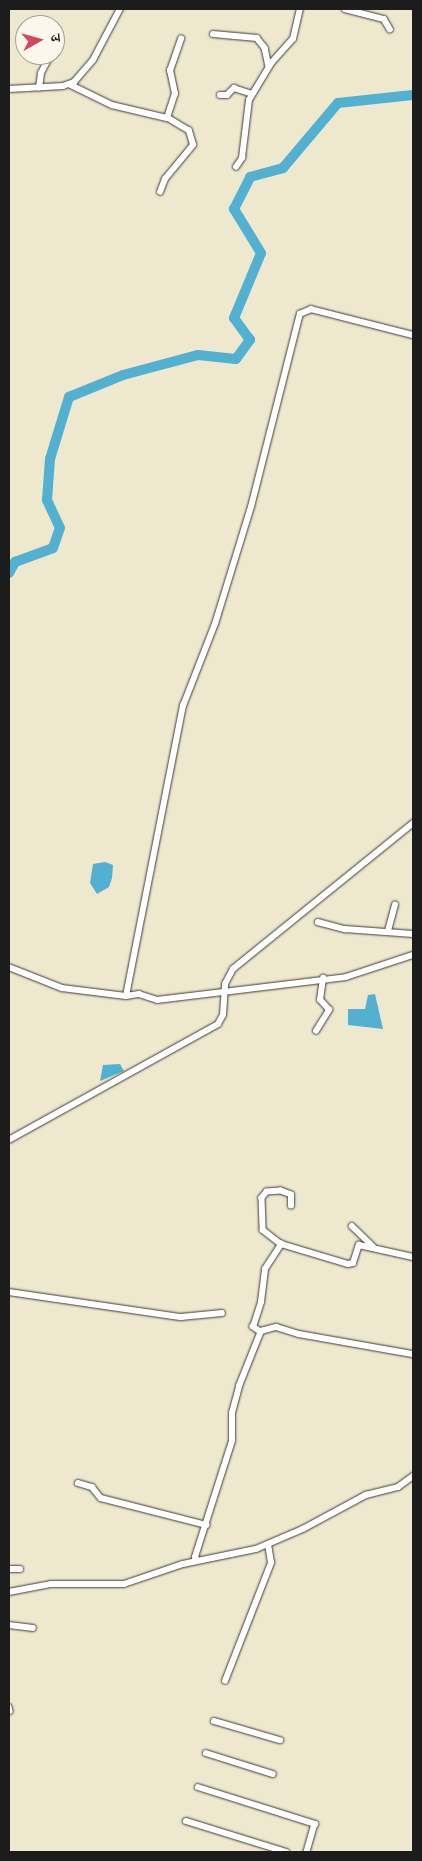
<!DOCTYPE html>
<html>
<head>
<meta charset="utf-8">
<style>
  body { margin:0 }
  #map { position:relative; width:422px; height:1861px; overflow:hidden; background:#eee8ce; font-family:Vollkorn,"Noto Serif Devanagari",serif }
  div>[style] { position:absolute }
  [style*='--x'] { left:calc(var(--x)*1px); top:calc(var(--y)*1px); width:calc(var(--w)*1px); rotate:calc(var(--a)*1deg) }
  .water>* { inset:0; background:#52b1d0 }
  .river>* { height:10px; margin:-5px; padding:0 5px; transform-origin:5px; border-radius:5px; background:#52b1d0 }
  .roads { filter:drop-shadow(0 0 1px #3c3b37) drop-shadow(0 0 1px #3c3b37) }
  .street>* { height:5.5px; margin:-2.75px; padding:0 2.75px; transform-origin:2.75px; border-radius:2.75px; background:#fff }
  span { translate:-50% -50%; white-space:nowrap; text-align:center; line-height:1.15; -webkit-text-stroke:4.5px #fbf7ec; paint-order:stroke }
  .frame { position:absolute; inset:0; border:10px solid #1c1c1c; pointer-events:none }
  .north { position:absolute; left:15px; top:15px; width:50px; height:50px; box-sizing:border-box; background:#fbf7ec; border:1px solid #a29f99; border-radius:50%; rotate:83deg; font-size:14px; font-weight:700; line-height:20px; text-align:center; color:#1c1c1c }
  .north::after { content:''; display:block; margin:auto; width:18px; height:22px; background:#d1495b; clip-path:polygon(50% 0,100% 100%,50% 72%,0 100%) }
</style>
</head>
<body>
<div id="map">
  <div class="water">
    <i style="clip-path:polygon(105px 862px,113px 865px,112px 878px,109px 887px,97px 894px,90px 883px,93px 864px)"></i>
    <i style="clip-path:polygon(375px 994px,383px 1029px,348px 1025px,348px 1009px,365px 1009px,368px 995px)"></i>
    <i style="clip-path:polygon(120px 1064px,124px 1071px,100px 1081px,103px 1065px)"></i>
  </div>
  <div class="river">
    <i style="--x:9;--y:573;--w:13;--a:-61"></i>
    <i style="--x:15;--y:562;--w:40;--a:-20.2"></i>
    <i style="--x:53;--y:548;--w:21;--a:-71"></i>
    <i style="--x:60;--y:528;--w:31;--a:-115"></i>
    <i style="--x:47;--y:500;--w:41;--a:-85.8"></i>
    <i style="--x:50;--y:459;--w:65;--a:-73"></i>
    <i style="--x:69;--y:397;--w:58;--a:-22.2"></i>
    <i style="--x:123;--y:375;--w:78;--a:-14.9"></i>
    <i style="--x:198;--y:355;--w:38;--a:6"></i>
    <i style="--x:236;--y:359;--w:24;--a:-54"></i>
    <i style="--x:250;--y:340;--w:27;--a:-126"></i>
    <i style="--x:234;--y:318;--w:70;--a:-67.4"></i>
    <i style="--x:261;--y:253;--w:52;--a:-121.5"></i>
    <i style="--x:234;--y:209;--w:36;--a:-63"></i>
    <i style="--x:250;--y:177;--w:34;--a:-15"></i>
    <i style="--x:283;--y:168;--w:85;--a:-49.8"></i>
    <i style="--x:338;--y:103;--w:75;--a:-6.1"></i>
  </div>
  <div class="roads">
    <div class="street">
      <i style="--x:345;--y:9;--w:40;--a:14.4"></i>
      <i style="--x:384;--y:19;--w:12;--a:59"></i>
      <i style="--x:213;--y:34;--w:44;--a:5.2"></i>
      <i style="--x:257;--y:38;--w:13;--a:51"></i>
      <i style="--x:265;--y:48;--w:19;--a:78"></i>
      <i style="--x:69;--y:84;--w:48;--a:26"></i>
      <i style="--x:112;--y:105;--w:57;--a:13.3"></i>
      <i style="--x:167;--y:118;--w:25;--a:-72"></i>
      <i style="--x:175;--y:94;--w:24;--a:-102"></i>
      <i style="--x:170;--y:71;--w:34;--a:-71"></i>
      <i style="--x:39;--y:88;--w:15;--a:-82"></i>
      <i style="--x:41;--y:73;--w:19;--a:-62"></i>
      <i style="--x:9;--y:89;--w:54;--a:-3.2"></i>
      <i style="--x:63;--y:86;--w:12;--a:-20"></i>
      <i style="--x:74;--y:82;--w:29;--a:-49"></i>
      <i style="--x:93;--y:60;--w:58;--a:-62.1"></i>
      <i style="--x:220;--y:95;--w:7;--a:0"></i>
      <i style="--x:227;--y:95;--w:10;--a:-45"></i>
      <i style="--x:234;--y:88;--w:19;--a:18"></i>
      <i style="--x:236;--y:167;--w:11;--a:-56"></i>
      <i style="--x:242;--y:158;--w:58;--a:-83.1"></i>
      <i style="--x:249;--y:100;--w:44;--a:-58.8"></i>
      <i style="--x:272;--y:62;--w:31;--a:-48"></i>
      <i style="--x:293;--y:39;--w:31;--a:-77"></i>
      <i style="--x:160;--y:192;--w:14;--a:-69"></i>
      <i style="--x:165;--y:179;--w:44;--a:-50.5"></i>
      <i style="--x:193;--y:145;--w:15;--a:-106"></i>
      <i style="--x:189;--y:131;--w:26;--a:-149"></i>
      <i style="--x:318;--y:922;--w:28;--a:15"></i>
      <i style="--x:345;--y:929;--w:68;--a:4.2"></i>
      <i style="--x:388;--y:931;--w:27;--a:-75"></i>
      <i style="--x:9;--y:967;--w:57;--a:21.6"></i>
      <i style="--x:62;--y:988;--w:64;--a:7.1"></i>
      <i style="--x:126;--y:996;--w:13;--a:-9"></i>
      <i style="--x:139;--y:994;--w:19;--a:18"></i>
      <i style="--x:157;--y:1000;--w:190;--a:-6.9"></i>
      <i style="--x:346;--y:977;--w:71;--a:-18.2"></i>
      <i style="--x:126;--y:996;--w:296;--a:-78.9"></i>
      <i style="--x:183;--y:706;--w:88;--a:-68.7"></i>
      <i style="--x:215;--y:624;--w:122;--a:-72.9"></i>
      <i style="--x:251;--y:507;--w:199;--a:-75.8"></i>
      <i style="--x:300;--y:314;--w:12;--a:-24"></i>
      <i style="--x:311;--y:309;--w:105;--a:14.3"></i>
      <i style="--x:316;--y:1031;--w:25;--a:-58"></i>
      <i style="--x:329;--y:1010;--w:13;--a:-132"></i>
      <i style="--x:320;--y:1000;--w:22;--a:-82"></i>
      <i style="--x:9;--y:1140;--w:239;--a:-29"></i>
      <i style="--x:218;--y:1024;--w:10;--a:-61"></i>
      <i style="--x:223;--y:1015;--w:31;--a:-86"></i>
      <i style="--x:225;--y:984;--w:17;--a:-62"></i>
      <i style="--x:233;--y:969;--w:232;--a:-39"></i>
      <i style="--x:291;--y:1206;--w:11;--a:-90"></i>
      <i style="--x:291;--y:1195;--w:11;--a:-158"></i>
      <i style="--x:281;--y:1191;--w:14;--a:176"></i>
      <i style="--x:267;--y:1192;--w:8;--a:130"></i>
      <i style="--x:262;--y:1198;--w:32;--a:88"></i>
      <i style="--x:263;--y:1230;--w:23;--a:38"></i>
      <i style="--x:281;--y:1244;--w:70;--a:16.6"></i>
      <i style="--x:348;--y:1264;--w:5;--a:-11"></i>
      <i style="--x:353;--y:1263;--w:19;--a:-72"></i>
      <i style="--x:359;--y:1245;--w:55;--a:12.5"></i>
      <i style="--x:352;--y:1226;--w:29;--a:44"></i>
      <i style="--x:9;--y:1292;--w:174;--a:8.3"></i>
      <i style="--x:181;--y:1317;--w:41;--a:-5.6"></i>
      <i style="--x:260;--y:1332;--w:9;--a:-144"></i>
      <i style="--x:253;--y:1327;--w:26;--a:-72"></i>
      <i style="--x:261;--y:1302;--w:33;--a:-83"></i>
      <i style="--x:265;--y:1269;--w:30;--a:-57"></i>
      <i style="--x:78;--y:1483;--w:15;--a:16"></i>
      <i style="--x:92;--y:1487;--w:14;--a:51"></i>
      <i style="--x:101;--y:1498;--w:109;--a:14.3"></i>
      <i style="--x:197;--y:1561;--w:4;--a:-117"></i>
      <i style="--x:195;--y:1557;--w:122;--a:-72.3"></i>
      <i style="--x:232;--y:1441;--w:28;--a:-90"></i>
      <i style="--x:232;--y:1413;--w:28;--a:-75"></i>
      <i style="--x:239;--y:1386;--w:59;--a:-68.2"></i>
      <i style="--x:261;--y:1331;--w:16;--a:-15"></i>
      <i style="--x:276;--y:1327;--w:24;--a:17"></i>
      <i style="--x:299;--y:1334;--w:116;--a:10"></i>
      <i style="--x:9;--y:1569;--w:11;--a:0"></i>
      <i style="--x:9;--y:1592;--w:43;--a:-10.8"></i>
      <i style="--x:51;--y:1584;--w:73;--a:0"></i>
      <i style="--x:124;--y:1584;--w:62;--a:-18.7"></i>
      <i style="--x:183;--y:1564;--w:75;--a:-11.6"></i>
      <i style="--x:256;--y:1549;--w:51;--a:-23.1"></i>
      <i style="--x:303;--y:1529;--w:72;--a:-28.4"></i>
      <i style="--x:366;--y:1495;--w:33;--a:-14"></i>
      <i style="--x:398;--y:1487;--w:19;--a:-36"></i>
      <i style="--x:9;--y:1625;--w:24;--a:7"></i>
      <i style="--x:225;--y:1681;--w:127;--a:-68.7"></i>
      <i style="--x:271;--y:1563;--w:18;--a:-99"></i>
      <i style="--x:9;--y:1707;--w:4;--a:76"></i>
      <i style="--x:214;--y:1721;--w:69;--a:16.1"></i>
      <i style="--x:206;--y:1753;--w:70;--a:17.4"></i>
      <i style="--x:198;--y:1787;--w:123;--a:17.5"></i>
      <i style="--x:315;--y:1824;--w:29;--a:106"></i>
      <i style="--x:186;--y:1821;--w:105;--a:17.2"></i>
    </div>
  </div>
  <div class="frame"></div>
  <div class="north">उ</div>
</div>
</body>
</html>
